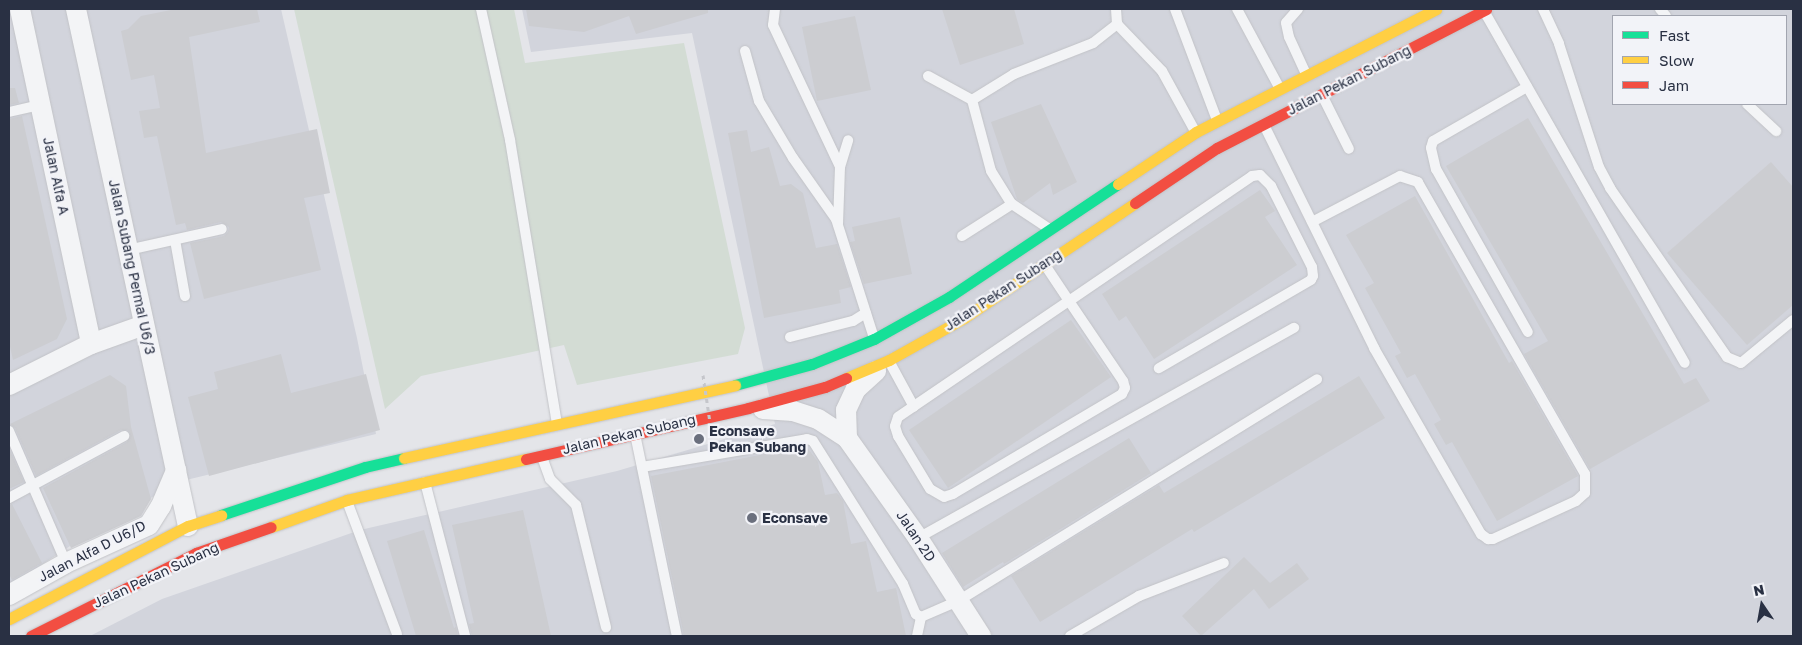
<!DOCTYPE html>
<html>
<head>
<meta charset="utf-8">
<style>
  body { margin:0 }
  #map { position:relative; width:1802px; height:645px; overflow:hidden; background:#e4e5e9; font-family:"Golos Text",sans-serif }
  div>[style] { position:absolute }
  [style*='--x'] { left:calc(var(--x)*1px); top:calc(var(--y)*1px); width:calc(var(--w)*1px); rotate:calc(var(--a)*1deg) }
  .built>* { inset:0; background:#d2d4dc }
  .green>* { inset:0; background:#d3dcd4 }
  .building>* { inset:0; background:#cccdd1 }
  .roads { filter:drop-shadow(0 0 1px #c2c3c7) drop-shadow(0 0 1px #c2c3c7) }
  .lane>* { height:10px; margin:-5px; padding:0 5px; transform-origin:5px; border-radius:5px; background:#f3f4f6 }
  .street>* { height:20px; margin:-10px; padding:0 10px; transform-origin:10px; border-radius:10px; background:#f3f4f6 }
  .fast>* { height:11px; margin:-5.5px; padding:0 5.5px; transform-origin:5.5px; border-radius:5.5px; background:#16e098 }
  .slow>* { height:11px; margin:-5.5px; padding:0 5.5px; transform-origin:5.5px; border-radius:5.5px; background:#ffcf43 }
  .jam>* { height:11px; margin:-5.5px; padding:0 5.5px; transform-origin:5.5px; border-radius:5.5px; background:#f24e42 }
  .path-bridge>* { height:3px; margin-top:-1.5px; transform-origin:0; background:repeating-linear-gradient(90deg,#c5c6cb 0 4px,transparent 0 8px) }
  .dots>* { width:14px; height:14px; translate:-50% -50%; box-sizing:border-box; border:2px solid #f2f3f8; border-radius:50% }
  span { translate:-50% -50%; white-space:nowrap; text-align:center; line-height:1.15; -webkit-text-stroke:4.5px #f2f3f8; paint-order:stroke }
  .street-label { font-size:14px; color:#293043 }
  .poi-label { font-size:14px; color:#293043; font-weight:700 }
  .left { translate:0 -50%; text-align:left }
  .frame { position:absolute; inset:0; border:10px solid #293043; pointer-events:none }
  .legend { position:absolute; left:1612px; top:15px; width:175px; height:90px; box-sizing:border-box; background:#f2f3f8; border:1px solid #a2a5b0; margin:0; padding:6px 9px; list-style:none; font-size:15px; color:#293043 }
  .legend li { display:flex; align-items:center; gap:10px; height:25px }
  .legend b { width:25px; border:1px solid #a2a5b0 }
  .north { position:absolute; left:1737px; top:580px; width:50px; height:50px; -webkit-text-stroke:4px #f2f3f8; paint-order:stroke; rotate:348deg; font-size:14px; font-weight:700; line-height:20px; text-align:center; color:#293043 }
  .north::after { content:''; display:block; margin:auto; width:18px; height:22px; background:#293043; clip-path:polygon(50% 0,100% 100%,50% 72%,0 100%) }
</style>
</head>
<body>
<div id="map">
  <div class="built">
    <i style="clip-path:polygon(9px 9px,281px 9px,357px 338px,376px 434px,178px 482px,84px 537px,9px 586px)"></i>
    <i style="clip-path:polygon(evenodd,522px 9px,1793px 9px,1793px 636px,90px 636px,162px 599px,360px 530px,617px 471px,775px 424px,692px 33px,531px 52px,522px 9px,1613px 16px,1786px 16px,1786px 104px,1613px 104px,1613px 16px)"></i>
  </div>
  <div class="green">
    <i style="clip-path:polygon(294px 9px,514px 9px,525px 63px,684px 43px,745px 328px,738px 354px,577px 385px,564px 345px,421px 376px,385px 409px)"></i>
  </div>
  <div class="building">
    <i style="clip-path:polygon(176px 9px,257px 9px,260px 22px,189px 37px,206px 153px,317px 129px,330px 193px,304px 198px,321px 270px,204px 299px,190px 243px,224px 236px,228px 232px,229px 227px,221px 222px,187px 230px,185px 223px,176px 225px,157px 136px,144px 138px,139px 111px,160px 108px,154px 75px,131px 80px,121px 31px,128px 29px,141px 16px)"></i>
    <i style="clip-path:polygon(526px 9px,708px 9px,708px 13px,636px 34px,629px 16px,584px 32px,529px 26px)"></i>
    <i style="clip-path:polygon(942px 9px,1014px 9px,1024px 44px,960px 65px)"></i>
    <i style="clip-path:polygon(855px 16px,871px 90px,817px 101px,802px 27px)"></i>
    <i style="clip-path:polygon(9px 88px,15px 88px,19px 103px,9px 105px)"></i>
    <i style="clip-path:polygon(1041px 104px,1077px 182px,1053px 195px,1050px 183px,1023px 203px,1017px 199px,991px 122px)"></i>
    <i style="clip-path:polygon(22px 116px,67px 319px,57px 339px,13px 360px,9px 342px,9px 119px)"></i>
    <i style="clip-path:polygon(1528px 118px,1684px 384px,1696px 378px,1710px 401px,1590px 469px,1524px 354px,1548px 341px,1446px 166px)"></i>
    <i style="clip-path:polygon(747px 130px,751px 152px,769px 147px,780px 186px,791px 184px,803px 193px,816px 248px,837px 244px,851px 287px,839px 290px,841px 303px,764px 318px,728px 133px)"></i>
    <i style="clip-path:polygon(1771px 162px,1793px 187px,1793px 305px,1747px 345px,1667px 253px)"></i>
    <i style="clip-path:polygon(1260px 190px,1275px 211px,1265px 217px,1297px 265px,1154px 359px,1126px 316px,1119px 321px,1102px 294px)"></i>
    <i style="clip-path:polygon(1415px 196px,1509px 363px,1512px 361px,1578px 476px,1497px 521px,1452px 442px,1446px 445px,1434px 424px,1441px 420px,1415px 374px,1407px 378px,1395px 356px,1401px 353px,1365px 288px,1374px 283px,1346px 235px)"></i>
    <i style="clip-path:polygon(900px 217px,912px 274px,864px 284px,850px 242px,855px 241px,852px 227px)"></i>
    <i style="clip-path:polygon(1071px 320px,1111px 377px,948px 488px,909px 430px)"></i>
    <i style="clip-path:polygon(281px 354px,291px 393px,366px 374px,380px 430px,209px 476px,188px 397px,218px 389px,214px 372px)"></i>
    <i style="clip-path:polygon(110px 375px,126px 386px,131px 427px,151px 499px,141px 516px,71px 548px,43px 488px,127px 442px,130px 433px,127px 430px,121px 430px,36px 476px,15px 428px,10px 424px)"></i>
    <i style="clip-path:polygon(1359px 376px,1385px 418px,1194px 532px,1192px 529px,1040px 622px,1011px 576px,1159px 485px,1164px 493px)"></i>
    <i style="clip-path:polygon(1129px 438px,1151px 473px,1004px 564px,1003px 562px,963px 587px,942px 553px)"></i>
    <i style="clip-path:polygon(806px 446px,818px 462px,825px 495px,837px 493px,843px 501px,851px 544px,866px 541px,877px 592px,896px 588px,906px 636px,684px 636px,651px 476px)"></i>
    <i style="clip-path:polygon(9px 448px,24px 482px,9px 489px)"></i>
    <i style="clip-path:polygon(12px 504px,42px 563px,12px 580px,9px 574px,9px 505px)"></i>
    <i style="clip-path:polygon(523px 510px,551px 636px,472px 636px,469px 624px,474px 623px,452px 525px)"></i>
    <i style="clip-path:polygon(424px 530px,454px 628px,456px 627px,458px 636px,416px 636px,387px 541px)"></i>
    <i style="clip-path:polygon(1244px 557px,1270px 583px,1297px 563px,1309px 579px,1269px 609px,1254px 589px,1201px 636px,1182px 616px)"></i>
  </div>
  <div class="roads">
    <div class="lane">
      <i style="--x:481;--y:9;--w:134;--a:77.5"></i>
      <i style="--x:510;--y:140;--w:288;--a:80.6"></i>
      <i style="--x:775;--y:9;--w:16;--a:97"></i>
      <i style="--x:773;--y:25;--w:157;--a:64.7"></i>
      <i style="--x:1116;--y:9;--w:15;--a:86"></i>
      <i style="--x:1117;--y:24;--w:65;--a:46.2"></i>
      <i style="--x:1162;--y:71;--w:68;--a:61.2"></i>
      <i style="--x:1175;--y:9;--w:119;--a:69.3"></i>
      <i style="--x:1237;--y:9;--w:89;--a:61.7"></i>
      <i style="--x:1298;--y:9;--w:18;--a:131"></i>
      <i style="--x:1286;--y:23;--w:14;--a:78"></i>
      <i style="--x:1289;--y:37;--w:41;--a:65.3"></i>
      <i style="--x:1543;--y:9;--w:38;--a:65"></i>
      <i style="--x:1559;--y:44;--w:129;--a:72"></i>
      <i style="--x:1599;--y:167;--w:24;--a:62"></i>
      <i style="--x:1610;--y:188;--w:206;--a:55.3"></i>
      <i style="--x:1727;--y:357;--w:15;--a:23"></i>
      <i style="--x:1741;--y:363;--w:67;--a:-39.6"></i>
      <i style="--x:1660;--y:9;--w:9;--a:49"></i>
      <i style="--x:1484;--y:11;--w:405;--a:60.3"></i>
      <i style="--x:745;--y:51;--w:52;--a:74.4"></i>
      <i style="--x:759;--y:101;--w:66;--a:59.2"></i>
      <i style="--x:793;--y:158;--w:75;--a:54.8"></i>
      <i style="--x:836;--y:219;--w:125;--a:72.3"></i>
      <i style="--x:928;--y:76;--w:50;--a:28.6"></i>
      <i style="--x:972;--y:100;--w:49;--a:-31.8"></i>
      <i style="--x:1014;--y:74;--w:85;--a:-21.4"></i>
      <i style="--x:1093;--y:43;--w:31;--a:-38"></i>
      <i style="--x:1527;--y:87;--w:108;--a:150.1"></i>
      <i style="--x:1433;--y:141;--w:7;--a:106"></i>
      <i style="--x:1431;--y:148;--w:22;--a:77"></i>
      <i style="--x:1436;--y:169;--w:187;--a:60.6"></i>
      <i style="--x:1322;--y:95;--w:60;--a:63.4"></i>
      <i style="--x:972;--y:100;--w:73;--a:75"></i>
      <i style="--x:991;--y:171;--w:39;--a:58"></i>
      <i style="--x:1012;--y:204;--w:43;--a:33.7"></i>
      <i style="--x:1747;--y:104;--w:40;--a:43"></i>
      <i style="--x:9;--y:112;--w:32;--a:-13"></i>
      <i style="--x:1264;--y:125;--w:249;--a:63.7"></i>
      <i style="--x:1374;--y:348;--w:215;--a:60.1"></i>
      <i style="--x:1481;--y:534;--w:9;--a:36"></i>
      <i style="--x:1488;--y:539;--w:5;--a:0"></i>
      <i style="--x:1493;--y:539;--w:91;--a:-24.6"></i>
      <i style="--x:1576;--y:501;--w:12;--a:-42"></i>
      <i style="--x:1585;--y:493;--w:19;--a:-90"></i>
      <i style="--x:1585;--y:474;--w:336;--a:-119.8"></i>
      <i style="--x:1418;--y:182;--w:19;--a:-162"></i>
      <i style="--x:1400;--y:176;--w:99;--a:152.4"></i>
      <i style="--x:838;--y:224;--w:57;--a:-88"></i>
      <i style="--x:840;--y:167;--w:28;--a:-73"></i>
      <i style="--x:962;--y:236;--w:59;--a:-32.6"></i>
      <i style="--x:175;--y:240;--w:57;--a:79.9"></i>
      <i style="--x:128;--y:250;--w:96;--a:-12.6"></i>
      <i style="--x:1045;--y:265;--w:43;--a:56.3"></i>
      <i style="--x:1069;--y:301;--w:222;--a:-34.3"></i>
      <i style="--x:1252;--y:176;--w:8;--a:-7"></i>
      <i style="--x:1260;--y:175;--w:16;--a:45"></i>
      <i style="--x:1271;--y:186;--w:91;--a:63.2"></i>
      <i style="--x:1312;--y:267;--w:9;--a:84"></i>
      <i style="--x:1313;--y:276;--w:4;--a:117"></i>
      <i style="--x:1311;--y:280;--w:176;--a:149.9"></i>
      <i style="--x:1069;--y:301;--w:97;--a:56"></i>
      <i style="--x:1123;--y:381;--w:7;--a:74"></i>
      <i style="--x:1125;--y:388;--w:7;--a:117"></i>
      <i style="--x:1122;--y:394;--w:196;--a:149.4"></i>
      <i style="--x:953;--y:494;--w:9;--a:162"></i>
      <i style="--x:944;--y:497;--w:16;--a:-150"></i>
      <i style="--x:930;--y:489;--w:62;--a:-121.1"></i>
      <i style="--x:898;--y:436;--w:10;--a:-107"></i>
      <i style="--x:895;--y:426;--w:9;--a:-72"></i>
      <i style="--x:898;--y:417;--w:207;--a:-34.2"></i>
      <i style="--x:790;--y:337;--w:65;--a:-14.3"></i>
      <i style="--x:853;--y:321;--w:15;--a:-32"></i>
      <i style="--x:889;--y:361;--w:52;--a:61.5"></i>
      <i style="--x:9;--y:431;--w:144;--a:66.6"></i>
      <i style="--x:635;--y:434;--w:206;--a:78.3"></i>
      <i style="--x:542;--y:457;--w:23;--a:70"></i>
      <i style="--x:550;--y:479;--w:37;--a:45"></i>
      <i style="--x:576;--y:505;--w:126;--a:76.2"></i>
      <i style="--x:642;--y:467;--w:167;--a:-9.6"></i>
      <i style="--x:807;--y:439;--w:6;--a:18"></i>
      <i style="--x:813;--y:441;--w:169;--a:57.8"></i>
      <i style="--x:903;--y:584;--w:33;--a:67"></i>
      <i style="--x:916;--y:614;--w:6;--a:31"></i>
      <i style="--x:921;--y:617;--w:40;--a:-23.4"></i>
      <i style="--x:958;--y:601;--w:422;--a:-31.7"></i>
      <i style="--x:425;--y:482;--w:159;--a:75.4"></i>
      <i style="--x:9;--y:498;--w:131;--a:-28.3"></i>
      <i style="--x:347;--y:501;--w:142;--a:69.4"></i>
      <i style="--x:918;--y:538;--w:431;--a:-29.2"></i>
      <i style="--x:917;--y:636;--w:19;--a:-78"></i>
      <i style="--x:1070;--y:636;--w:80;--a:-30.1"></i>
      <i style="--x:1139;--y:596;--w:91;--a:-21.2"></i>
    </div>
    <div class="street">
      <i style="--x:20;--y:9;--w:342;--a:78"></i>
      <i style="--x:76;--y:9;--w:529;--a:77.78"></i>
      <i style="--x:9;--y:385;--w:92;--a:-26.6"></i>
      <i style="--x:91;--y:344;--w:56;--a:-19.7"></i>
      <i style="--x:763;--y:409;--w:30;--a:4"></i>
      <i style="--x:793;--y:411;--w:26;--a:18"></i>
      <i style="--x:818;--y:419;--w:35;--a:33"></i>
      <i style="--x:847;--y:438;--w:123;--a:54.6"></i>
      <i style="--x:918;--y:538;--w:117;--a:57.3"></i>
      <i style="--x:847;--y:438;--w:28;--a:-92"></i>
      <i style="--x:846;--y:410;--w:23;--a:-65"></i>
      <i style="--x:856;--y:389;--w:27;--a:-42"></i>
      <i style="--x:9;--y:595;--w:65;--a:-29.3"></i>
      <i style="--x:66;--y:563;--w:91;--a:-24.6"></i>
      <i style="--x:149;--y:525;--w:22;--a:-58"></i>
      <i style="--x:161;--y:506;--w:39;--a:-67"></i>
    </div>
    <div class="fast">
      <i style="--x:735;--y:385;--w:80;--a:-15.3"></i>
      <i style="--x:812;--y:364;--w:67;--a:-22"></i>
      <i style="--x:874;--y:339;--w:86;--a:-29.2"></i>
      <i style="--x:949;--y:297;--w:203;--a:-33.8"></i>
      <i style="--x:221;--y:515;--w:152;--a:-18.4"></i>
      <i style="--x:365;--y:467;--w:40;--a:-13"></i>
    </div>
    <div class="slow">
      <i style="--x:1118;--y:184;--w:94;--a:-33.7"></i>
      <i style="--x:1196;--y:132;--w:270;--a:-27.1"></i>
      <i style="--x:846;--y:378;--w:47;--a:-22.7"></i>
      <i style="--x:889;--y:360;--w:86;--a:-29.2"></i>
      <i style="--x:964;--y:318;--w:206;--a:-33.9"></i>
      <i style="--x:404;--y:458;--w:339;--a:-12.4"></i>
      <i style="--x:271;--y:527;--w:81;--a:-19.6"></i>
      <i style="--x:347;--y:500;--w:184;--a:-12.9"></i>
      <i style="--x:9;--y:619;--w:202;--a:-27.5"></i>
      <i style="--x:188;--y:526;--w:35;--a:-18"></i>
    </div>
    <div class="jam">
      <i style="--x:1135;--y:203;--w:99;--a:-33.9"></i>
      <i style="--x:1217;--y:148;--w:303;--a:-27.3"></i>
      <i style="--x:526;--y:459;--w:228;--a:-12.9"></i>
      <i style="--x:748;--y:408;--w:80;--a:-15.3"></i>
      <i style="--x:825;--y:387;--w:23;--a:-23"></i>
      <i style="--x:31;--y:636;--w:185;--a:-26.7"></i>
      <i style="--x:196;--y:553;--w:79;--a:-19.1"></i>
    </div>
  </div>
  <div class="path-bridge">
    <i style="--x:703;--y:375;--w:62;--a:81.6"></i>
  </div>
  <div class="dots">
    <i style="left:699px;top:439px;background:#6a6f7d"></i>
    <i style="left:752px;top:518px;background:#6a6f7d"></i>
  </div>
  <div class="street-label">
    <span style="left:1349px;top:80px;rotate:-27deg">Jalan Pekan Subang</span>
    <span style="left:56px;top:176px;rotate:78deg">Jalan Alfa A</span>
    <span style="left:132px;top:267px;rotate:78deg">Jalan Subang Permai U6/3</span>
    <span style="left:1003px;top:290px;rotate:-33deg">Jalan Pekan Subang</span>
    <span style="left:629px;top:434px;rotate:-13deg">Jalan Pekan Subang</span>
    <span style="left:916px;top:536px;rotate:56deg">Jalan 2D</span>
    <span style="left:92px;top:551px;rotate:-27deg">Jalan Alfa D U6/D</span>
    <span style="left:156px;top:575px;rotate:-25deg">Jalan Pekan Subang</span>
  </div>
  <div class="poi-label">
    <span class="left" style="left:709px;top:439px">Econsave<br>Pekan Subang</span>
    <span class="left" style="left:762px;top:518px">Econsave</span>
  </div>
  <div class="frame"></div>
  <ul class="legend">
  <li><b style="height:6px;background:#16e098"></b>Fast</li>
  <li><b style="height:6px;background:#ffcf43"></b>Slow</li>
  <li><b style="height:6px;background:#f24e42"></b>Jam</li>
  </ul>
  <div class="north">N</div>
</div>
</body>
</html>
